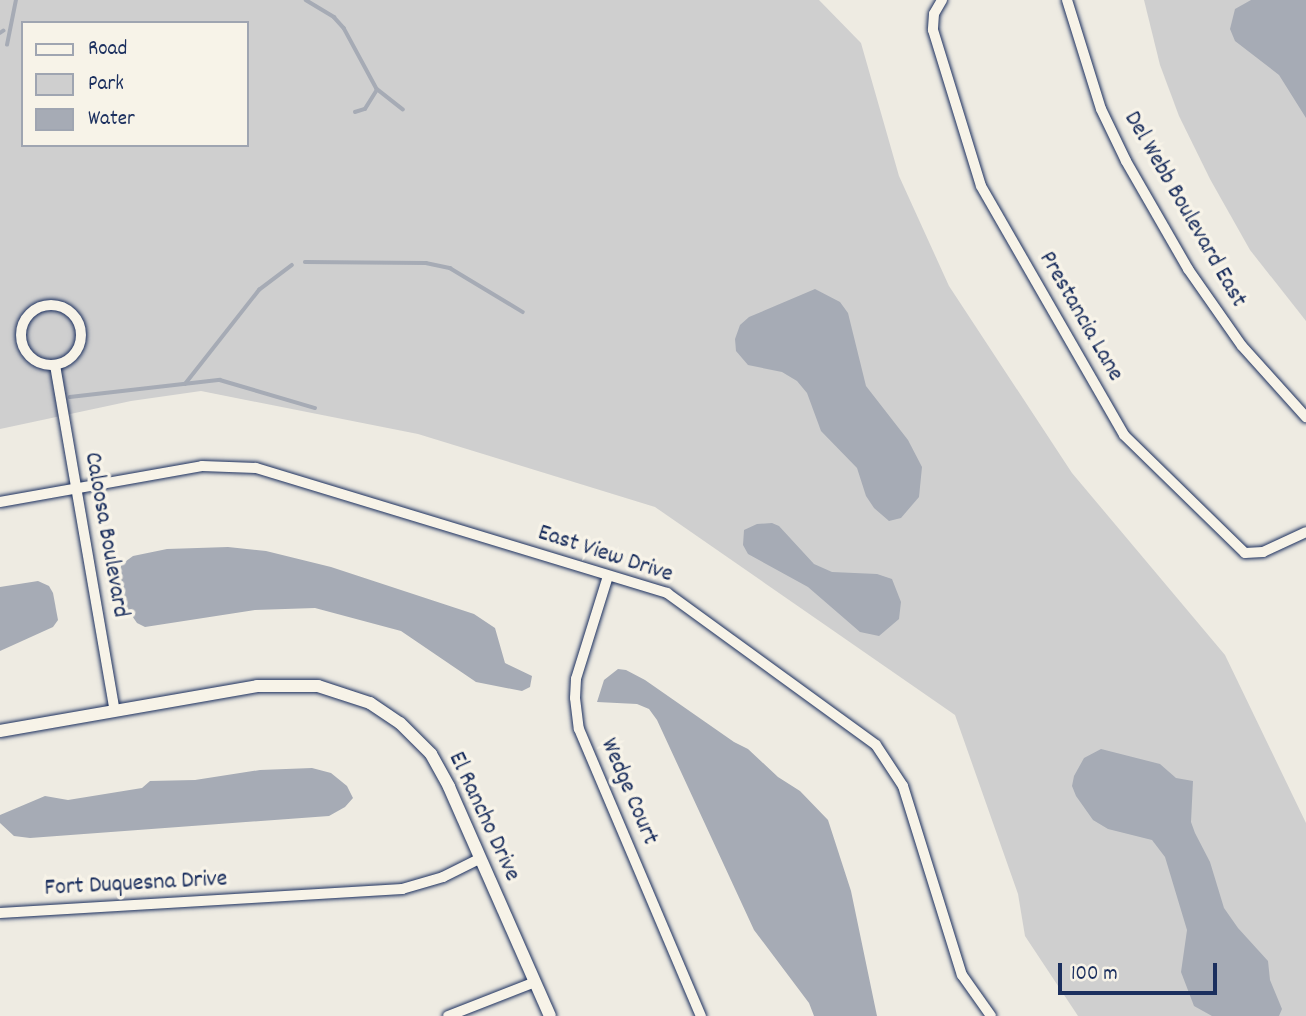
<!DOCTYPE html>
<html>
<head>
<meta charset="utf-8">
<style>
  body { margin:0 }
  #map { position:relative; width:1306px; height:1016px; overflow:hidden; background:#eeebe2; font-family:Dekko,sans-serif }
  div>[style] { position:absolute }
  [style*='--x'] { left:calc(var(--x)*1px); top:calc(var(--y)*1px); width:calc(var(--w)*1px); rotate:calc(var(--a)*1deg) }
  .green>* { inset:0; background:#cfcfcf }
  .water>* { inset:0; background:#a6abb5 }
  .stream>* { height:3.5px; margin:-1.75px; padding:0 1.75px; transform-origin:1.75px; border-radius:1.75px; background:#a6abb5 }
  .roads { filter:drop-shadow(0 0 2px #1b2f5e) drop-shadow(0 0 2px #1b2f5e) }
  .minor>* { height:10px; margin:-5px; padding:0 5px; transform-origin:5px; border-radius:5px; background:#f7f3e8 }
  .minor>.ring { margin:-5px; padding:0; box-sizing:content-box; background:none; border:10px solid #f7f3e8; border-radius:50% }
  .tertiary>* { height:12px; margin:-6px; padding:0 6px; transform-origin:6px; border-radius:6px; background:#f7f3e8 }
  span { translate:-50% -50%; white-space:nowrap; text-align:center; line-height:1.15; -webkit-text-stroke:7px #f7f3e8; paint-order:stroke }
  .street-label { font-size:24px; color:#1b2f5e }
  .legend { position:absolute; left:21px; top:21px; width:228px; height:126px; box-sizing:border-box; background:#f7f3e8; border:2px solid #9fa5b1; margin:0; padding:9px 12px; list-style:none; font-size:21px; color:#1b2f5e }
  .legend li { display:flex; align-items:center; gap:14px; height:35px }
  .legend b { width:35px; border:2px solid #9fa5b1 }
  .scale { position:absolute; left:1058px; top:963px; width:159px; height:32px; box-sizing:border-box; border:4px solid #1b2f5e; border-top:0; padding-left:9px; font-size:21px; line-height:24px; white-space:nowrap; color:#1b2f5e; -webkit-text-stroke:5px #f7f3e8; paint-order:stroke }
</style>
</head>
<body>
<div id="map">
  <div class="green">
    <i style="clip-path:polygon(evenodd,0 0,819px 0,861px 43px,899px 176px,949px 286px,1072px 473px,1225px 655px,1306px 823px,1306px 1016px,1078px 1016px,1025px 936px,1018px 894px,955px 715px,655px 507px,418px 434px,201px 391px,131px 401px,0 429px,0 0,23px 23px,247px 23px,247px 145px,23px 145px,23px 23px)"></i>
    <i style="clip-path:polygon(1144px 0,1306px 0,1306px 321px,1250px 250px,1210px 179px,1179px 116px,1160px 65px)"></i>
  </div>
  <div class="water">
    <i style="clip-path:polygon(1251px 0,1306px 0,1306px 118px,1279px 75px,1235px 41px,1230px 29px,1235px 9px)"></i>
    <i style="clip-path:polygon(815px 289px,840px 302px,848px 313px,866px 386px,908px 440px,922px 467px,919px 497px,901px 518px,889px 521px,874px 508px,866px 496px,857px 468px,821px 431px,807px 393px,797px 381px,782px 372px,748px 365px,736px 351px,735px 339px,740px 325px,749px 317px)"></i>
    <i style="clip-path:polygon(772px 523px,779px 526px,814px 564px,832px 572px,877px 574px,892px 579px,901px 602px,899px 619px,879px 636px,860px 632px,808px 587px,748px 554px,743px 545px,744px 530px,757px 524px)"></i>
    <i style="clip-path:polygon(228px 547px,266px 551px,331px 567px,474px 614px,495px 628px,505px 663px,532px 676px,530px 687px,522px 691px,476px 682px,401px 631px,315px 608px,255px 610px,145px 627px,137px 623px,121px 600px,117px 576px,122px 564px,133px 556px,167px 549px)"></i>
    <i style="clip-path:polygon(38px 581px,49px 586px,53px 593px,58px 620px,53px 627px,0 651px,0 587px)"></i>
    <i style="clip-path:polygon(618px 669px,626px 670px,645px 680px,734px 742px,748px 749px,778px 777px,800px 791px,828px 820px,851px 891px,877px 1016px,814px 1016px,809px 1003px,754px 930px,657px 720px,649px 709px,637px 704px,597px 702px,604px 680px)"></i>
    <i style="clip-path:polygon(1101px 749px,1160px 764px,1176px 778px,1193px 781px,1191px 822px,1195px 833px,1210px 862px,1224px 908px,1238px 928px,1268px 961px,1270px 980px,1282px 1009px,1279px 1016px,1212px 1016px,1194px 1006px,1181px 972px,1187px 930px,1165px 857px,1152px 840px,1108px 829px,1093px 820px,1076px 796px,1072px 786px,1074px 776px,1084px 758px)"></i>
    <i style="clip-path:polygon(312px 768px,331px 773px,347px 786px,353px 798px,345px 807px,329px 816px,30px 838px,14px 836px,0 823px,0 815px,45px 796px,68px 800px,142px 788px,150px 781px,195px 780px,260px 770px)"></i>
  </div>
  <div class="stream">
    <i style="--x:306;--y:0;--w:33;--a:31"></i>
    <i style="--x:334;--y:17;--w:15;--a:48"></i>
    <i style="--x:344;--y:28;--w:69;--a:61.6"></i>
    <i style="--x:377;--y:89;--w:33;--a:38"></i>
    <i style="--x:0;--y:33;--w:4;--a:-34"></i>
    <i style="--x:7;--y:45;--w:46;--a:-78.7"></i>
    <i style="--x:355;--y:112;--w:10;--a:-17"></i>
    <i style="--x:365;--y:109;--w:22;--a:-58"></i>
    <i style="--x:305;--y:262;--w:121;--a:0.5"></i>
    <i style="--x:426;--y:263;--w:25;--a:12"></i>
    <i style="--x:450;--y:268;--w:85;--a:31.1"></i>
    <i style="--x:185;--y:384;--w:120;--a:-51.8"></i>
    <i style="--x:259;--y:290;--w:41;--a:-37.1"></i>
    <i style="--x:70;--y:397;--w:151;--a:-6.5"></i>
    <i style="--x:220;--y:380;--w:99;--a:16.4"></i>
  </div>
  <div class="roads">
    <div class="minor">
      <i style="--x:942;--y:0;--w:16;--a:120"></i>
      <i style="--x:934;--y:14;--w:16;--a:94"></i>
      <i style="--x:933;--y:30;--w:163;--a:72.9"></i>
      <i style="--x:981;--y:186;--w:287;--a:60.1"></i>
      <i style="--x:1124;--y:435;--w:169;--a:44.3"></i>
      <i style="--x:1245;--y:553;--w:18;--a:-3"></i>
      <i style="--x:1263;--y:552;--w:47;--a:-24.9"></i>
      <i style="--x:1067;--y:0;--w:114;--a:72.7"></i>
      <i style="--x:1101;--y:109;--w:58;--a:64.3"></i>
      <i style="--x:1126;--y:161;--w:125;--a:60.1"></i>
      <i style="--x:1188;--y:269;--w:94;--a:55"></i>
      <i style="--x:1242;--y:346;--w:96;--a:48"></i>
      <i class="ring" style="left:21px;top:305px;width:50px;height:50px"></i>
      <i style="--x:55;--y:365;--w:351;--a:80.2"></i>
      <i style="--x:0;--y:502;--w:205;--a:-10.1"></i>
      <i style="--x:202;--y:466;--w:54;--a:2.1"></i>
      <i style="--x:256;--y:468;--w:430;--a:16.9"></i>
      <i style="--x:667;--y:593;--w:258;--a:36"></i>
      <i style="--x:876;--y:745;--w:49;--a:56.6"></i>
      <i style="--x:903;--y:786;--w:198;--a:72.7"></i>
      <i style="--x:962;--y:975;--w:50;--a:54.7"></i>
      <i style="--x:608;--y:576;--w:108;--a:107.3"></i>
      <i style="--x:576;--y:679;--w:19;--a:93"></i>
      <i style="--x:575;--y:698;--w:31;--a:83"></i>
      <i style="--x:579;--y:729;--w:312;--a:67"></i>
      <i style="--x:0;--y:913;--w:403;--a:-3.4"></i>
      <i style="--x:402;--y:889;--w:43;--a:-16.3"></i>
      <i style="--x:443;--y:877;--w:42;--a:-26.6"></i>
      <i style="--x:448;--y:1016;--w:93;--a:-21.3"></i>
    </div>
    <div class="tertiary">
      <i style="--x:0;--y:731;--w:261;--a:-9.9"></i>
      <i style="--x:257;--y:686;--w:61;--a:0"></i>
      <i style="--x:318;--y:686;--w:55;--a:18.1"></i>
      <i style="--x:370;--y:703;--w:36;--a:34"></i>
      <i style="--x:400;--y:723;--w:44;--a:45"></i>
      <i style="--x:431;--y:754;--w:38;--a:61"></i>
      <i style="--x:449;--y:787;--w:250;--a:66.2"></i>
    </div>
  </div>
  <div class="street-label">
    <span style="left:1184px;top:210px;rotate:60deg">Del Webb Boulevard East</span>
    <span style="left:1080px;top:317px;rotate:60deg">Prestancia Lane</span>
    <span style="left:105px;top:535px;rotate:80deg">Caloosa Boulevard</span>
    <span style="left:605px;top:555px;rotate:18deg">East View Drive</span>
    <span style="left:628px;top:792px;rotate:67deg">Wedge Court</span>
    <span style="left:483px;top:817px;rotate:65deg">El Rancho Drive</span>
    <span style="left:136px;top:885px;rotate:-3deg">Fort Duquesna Drive</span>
  </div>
  <ul class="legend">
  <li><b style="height:9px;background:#f7f3e8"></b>Road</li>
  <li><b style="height:19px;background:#cfcfcf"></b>Park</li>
  <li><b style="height:19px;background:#a6abb5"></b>Water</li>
  </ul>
  <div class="scale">100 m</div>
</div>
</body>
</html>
